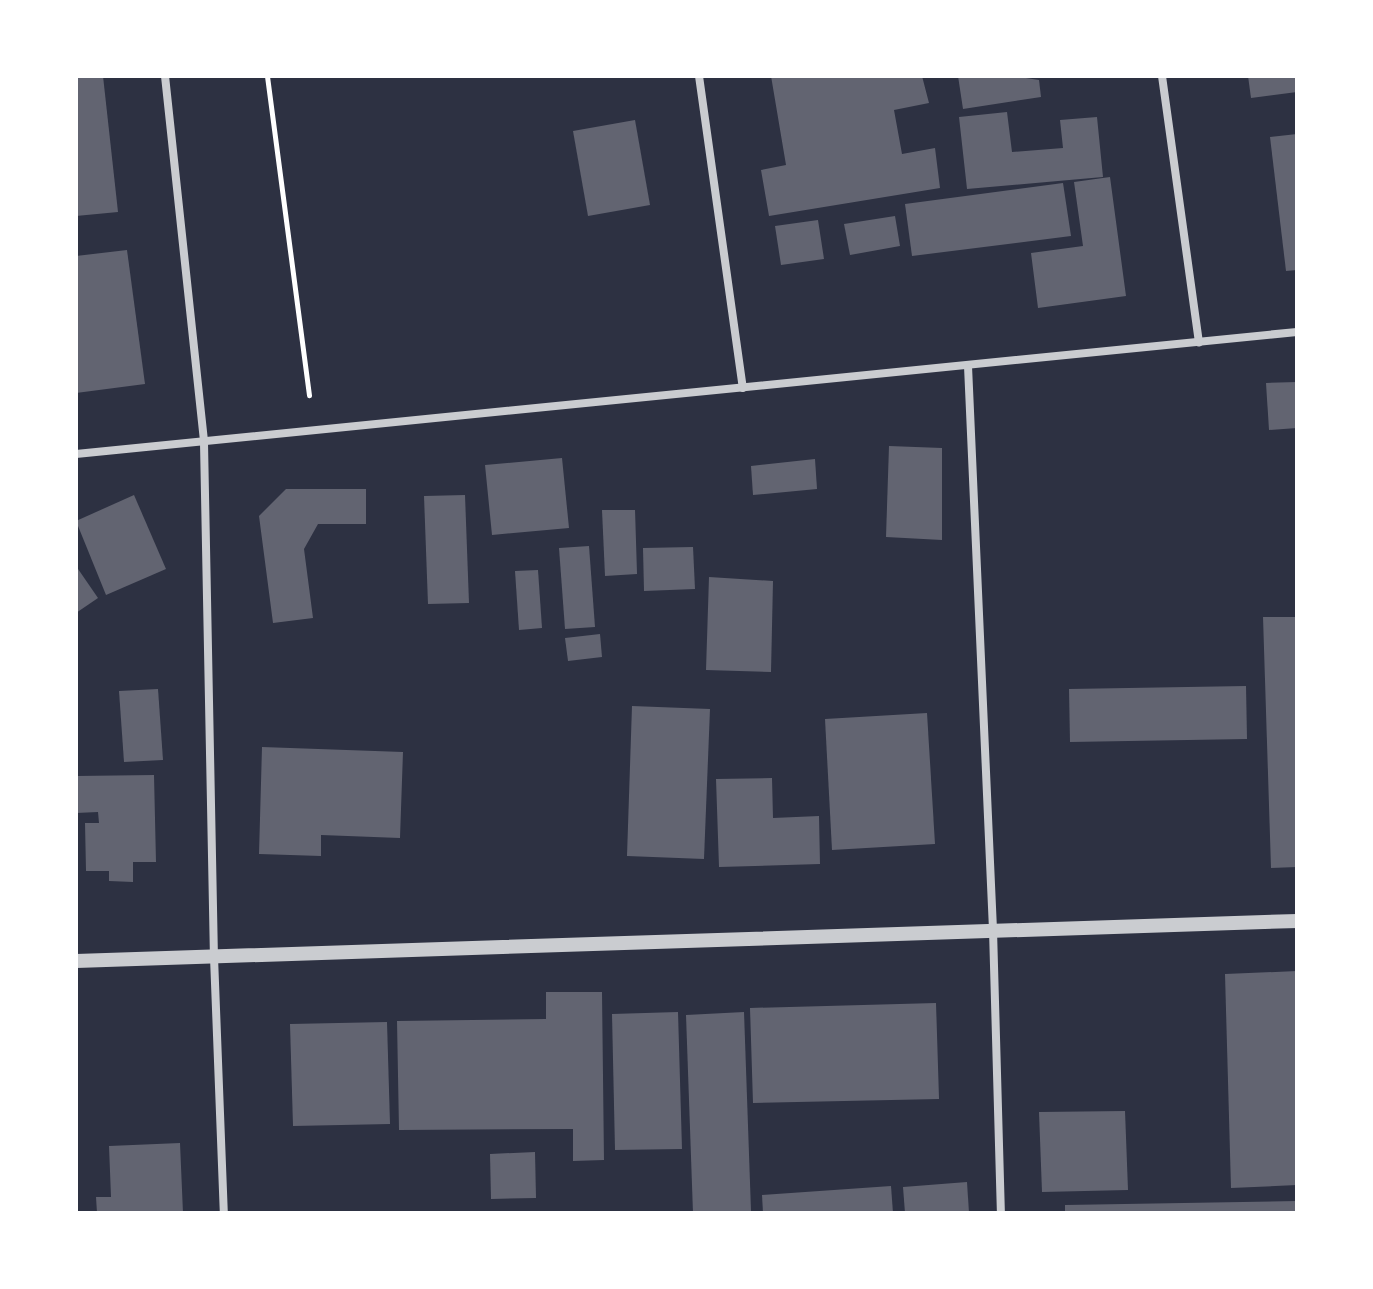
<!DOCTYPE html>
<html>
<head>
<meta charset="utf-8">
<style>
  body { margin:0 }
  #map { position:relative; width:1373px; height:1289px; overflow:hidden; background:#2d3142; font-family:Montserrat,sans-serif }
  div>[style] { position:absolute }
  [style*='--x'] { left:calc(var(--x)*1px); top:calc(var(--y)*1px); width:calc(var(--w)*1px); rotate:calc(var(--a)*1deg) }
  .building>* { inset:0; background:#626471 }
  .path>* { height:5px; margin:-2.5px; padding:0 2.5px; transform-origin:2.5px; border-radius:2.5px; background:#fff }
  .minor>* { height:8px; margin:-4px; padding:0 4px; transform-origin:4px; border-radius:4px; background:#caccd0 }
  .tertiary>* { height:14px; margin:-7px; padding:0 7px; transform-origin:7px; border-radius:7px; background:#caccd0 }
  span { translate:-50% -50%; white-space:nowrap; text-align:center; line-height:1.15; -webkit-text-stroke:6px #fff; paint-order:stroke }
  .frame { position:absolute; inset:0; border:78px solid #fff; pointer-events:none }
</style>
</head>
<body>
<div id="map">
  <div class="building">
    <i style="clip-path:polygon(76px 76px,103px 76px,118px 212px,76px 216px)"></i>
    <i style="clip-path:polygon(771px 76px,922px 76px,929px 103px,894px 110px,902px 154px,935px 148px,940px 188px,769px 216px,761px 170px,786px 165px)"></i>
    <i style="clip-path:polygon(958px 76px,1012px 76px,1039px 80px,1041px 97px,963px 109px)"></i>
    <i style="clip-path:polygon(1248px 76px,1297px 76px,1297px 92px,1251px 98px)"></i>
    <i style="clip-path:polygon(1007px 112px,1012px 152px,1063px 148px,1060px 120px,1097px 117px,1103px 177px,967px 189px,959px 117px)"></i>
    <i style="clip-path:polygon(635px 120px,650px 205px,588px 216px,573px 131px)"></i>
    <i style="clip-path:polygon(1297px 134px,1297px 270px,1286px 271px,1270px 137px)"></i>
    <i style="clip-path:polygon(1110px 177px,1126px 296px,1038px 308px,1031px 253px,1083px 246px,1074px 182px)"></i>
    <i style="clip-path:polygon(1063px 183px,1071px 236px,912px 256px,905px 204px)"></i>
    <i style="clip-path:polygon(895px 216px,900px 246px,850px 255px,844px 224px)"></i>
    <i style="clip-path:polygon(818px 220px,824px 259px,781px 265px,775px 226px)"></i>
    <i style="clip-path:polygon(127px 250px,145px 384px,76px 393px,76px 256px)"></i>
    <i style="clip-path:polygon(1297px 382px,1297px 428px,1269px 430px,1266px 383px)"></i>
    <i style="clip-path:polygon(889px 446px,942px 448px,942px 540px,886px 537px)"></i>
    <i style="clip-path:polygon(562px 458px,569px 528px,492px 535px,485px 465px)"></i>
    <i style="clip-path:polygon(815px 459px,817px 489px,753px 495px,751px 466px)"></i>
    <i style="clip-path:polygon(286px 489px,366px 489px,366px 524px,318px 524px,304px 549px,313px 618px,273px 623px,259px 516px)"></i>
    <i style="clip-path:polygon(134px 495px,166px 569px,106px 595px,76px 521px)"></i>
    <i style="clip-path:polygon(465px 495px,469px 603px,428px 604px,424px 496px)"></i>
    <i style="clip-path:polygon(602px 510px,635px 510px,637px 574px,605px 576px)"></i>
    <i style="clip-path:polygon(589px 546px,595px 627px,565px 629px,559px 548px)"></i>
    <i style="clip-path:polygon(693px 547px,695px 589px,644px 591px,643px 548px)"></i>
    <i style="clip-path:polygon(76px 566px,98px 598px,76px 613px)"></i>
    <i style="clip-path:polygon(538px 570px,542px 628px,519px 630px,515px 571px)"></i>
    <i style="clip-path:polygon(709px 577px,773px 581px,771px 672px,706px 670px)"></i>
    <i style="clip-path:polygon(1263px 617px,1297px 617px,1297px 867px,1271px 868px)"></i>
    <i style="clip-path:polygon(600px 634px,602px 657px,568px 661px,565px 638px)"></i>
    <i style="clip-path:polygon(1246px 686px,1247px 739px,1070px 742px,1069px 689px)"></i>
    <i style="clip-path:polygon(158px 689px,163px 760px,124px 762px,119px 691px)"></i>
    <i style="clip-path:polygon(632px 706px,710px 709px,704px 859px,627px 856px)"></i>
    <i style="clip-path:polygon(927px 713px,935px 844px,832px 850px,825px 719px)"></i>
    <i style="clip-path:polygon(262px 747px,403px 752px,400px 838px,321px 835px,321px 856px,259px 854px)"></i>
    <i style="clip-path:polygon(154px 775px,156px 862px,133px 862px,133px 882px,109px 881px,109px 871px,86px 871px,85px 823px,99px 823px,98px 812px,76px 813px,76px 776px)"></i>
    <i style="clip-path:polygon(772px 778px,773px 818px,819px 816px,820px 864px,719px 867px,716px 779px)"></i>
    <i style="clip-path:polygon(1297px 971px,1297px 1185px,1231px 1188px,1225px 974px)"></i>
    <i style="clip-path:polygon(546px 992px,602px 992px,604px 1160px,573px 1161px,573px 1129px,399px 1130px,397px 1021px,546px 1019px)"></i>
    <i style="clip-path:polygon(936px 1003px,939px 1099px,753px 1103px,750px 1008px)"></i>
    <i style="clip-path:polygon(678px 1012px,682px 1149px,615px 1150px,612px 1014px)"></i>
    <i style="clip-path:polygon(744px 1012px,751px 1211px,693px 1213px,686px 1015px)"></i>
    <i style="clip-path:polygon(387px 1022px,390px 1124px,293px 1126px,290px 1024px)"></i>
    <i style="clip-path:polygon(1125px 1111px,1128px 1190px,1042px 1192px,1039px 1112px)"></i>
    <i style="clip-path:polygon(180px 1143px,183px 1213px,97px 1213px,96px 1197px,111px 1197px,109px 1146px)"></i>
    <i style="clip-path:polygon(535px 1152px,536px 1198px,491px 1199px,490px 1154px)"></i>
    <i style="clip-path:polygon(967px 1182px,969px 1213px,905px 1213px,903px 1187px)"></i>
    <i style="clip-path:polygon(891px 1186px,893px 1213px,763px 1213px,762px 1195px)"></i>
    <i style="clip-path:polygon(1297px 1201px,1297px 1213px,1065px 1213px,1065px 1205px)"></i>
  </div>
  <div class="path">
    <i style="--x:267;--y:76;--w:322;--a:82.5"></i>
  </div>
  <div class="minor">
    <i style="--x:165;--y:76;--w:369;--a:83.9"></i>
    <i style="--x:204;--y:443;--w:514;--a:88.89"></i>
    <i style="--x:214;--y:957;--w:256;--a:87.8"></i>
    <i style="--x:699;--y:76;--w:315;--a:82"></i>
    <i style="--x:1162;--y:76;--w:269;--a:82.1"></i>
    <i style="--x:968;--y:366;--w:565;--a:87.46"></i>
    <i style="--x:993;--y:930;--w:283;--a:88.4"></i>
    <i style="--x:76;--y:454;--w:1227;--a:-5.71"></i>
  </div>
  <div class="tertiary">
    <i style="--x:76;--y:961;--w:1222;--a:-1.88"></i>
  </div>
  <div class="frame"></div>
</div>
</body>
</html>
